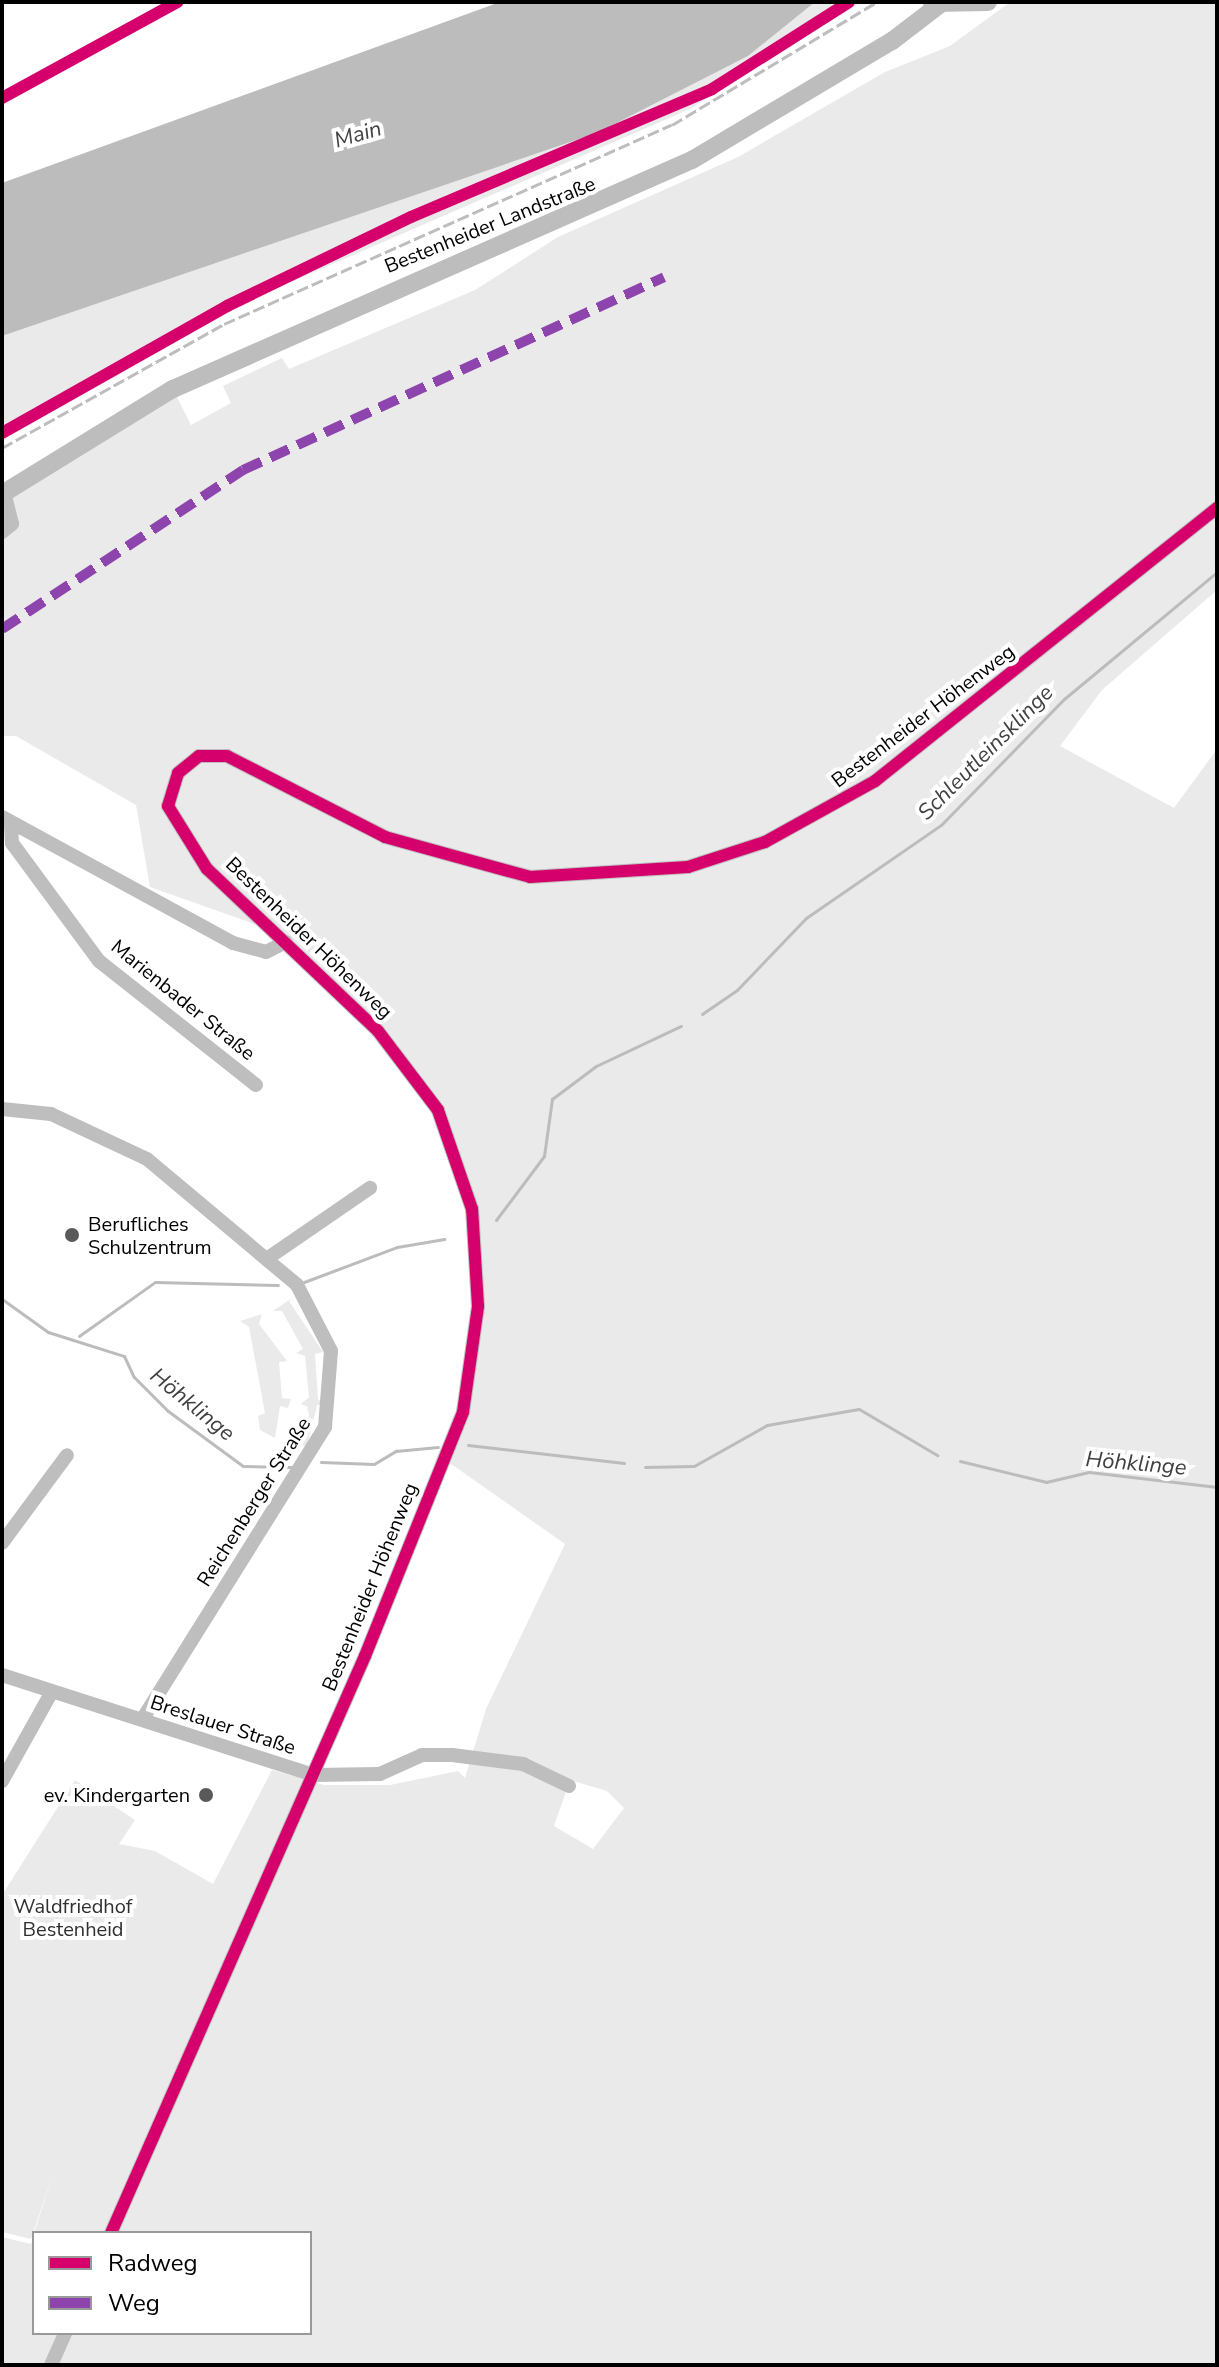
<!DOCTYPE html>
<html>
<head>
<meta charset="utf-8">
<style>
  body { margin:0 }
  #map { position:relative; width:1219px; height:2367px; overflow:hidden; background:#fff; font-family:"Nunito Sans",sans-serif }
  div>[style] { position:absolute }
  [style*='--x'] { left:calc(var(--x)*1px); top:calc(var(--y)*1px); width:calc(var(--w)*1px); rotate:calc(var(--a)*1deg) }
  .green>* { inset:0; background:#eaeaea }
  .water>* { inset:0; background:#bcbcbc }
  .stream>* { height:3px; margin:-1.5px; padding:0 1.5px; transform-origin:1.5px; border-radius:1.5px; background:#bcbcbc }
  .minor>* { height:14px; margin:-7px; padding:0 7px; transform-origin:7px; border-radius:7px; background:#bebebe }
  .major>* { height:18px; margin:-9px; padding:0 9px; transform-origin:9px; border-radius:9px; background:#bdbdbd }
  .rail>* { height:3px; margin-top:-1.5px; transform-origin:0; background:repeating-linear-gradient(90deg,#bdbdbd 0 12px,transparent 0 16px) }
  .quiet>* { height:10px; margin-top:-5px; transform-origin:0; background:repeating-linear-gradient(90deg,#8e44ad 0 20px,transparent 0 30px) }
  .cycleway>* { height:12px; margin:-6px; padding:0 6px; transform-origin:6px; border-radius:6px; background:#d6006c }
  .dots>* { width:22px; height:22px; translate:-50% -50%; box-sizing:border-box; border:4px solid #fff; border-radius:50% }
  span { translate:-50% -50%; white-space:nowrap; text-align:center; line-height:1.15; -webkit-text-stroke:8px #fff; paint-order:stroke }
  .street-label { font-size:20px; color:#000 }
  .poi-label { font-size:20px; color:#000 }
  .left { translate:0 -50%; text-align:left }
  .right { translate:-100% -50%; text-align:right }
  .park-label { font-size:20px; color:#2f2f2f }
  .water-label { font-size:22px; color:#404040; font-style:italic }
  .frame { position:absolute; inset:0; border:4px solid #000; pointer-events:none }
  .legend { position:absolute; left:32px; top:2231px; width:280px; height:104px; box-sizing:border-box; background:#fff; border:2px solid #999; margin:0; padding:10px 14px; list-style:none; font-size:24px; color:#000 }
  .legend li { display:flex; align-items:center; gap:16px; height:40px }
  .legend b { width:40px; border:2px solid #999 }
</style>
</head>
<body>
<div id="map">
  <div class="green">
    <i style="clip-path:polygon(815px 2px,861px 2px,690px 109px,291px 282px,290px 273px,2px 430px,2px 336px,597px 133px,748px 56px)"></i>
    <i style="clip-path:polygon(evenodd,1010px 2px,1217px 2px,1217px 590px,1102px 690px,1060px 746px,1174px 808px,1217px 749px,1217px 2365px,2px 2365px,2px 2237px,31px 2244px,34px 2234px,34px 2333px,310px 2333px,310px 2233px,34px 2233px,54px 2171px,31px 2239px,2px 2232px,2px 1895px,75px 1780px,135px 1820px,119px 1844px,155px 1851px,213px 1884px,272px 1770px,324px 1785px,390px 1785px,458px 1771px,465px 1778px,486px 1709px,565px 1544px,444px 1459px,463px 1412px,478px 1306px,472px 1209px,438px 1110px,399px 1054px,274px 931px,150px 887px,136px 805px,16px 736px,2px 736px,2px 494px,173px 389px,191px 425px,231px 403px,223px 386px,282px 358px,289px 369px,475px 290px,558px 237px,738px 157px,885px 72px,950px 46px,1010px 2px,570px 1780px,607px 1791px,624px 1808px,593px 1849px,554px 1826px,570px 1780px)"></i>
    <i style="clip-path:polygon(295px 1296px,289px 1301px,323px 1352px,315px 1354px,318px 1399px,325px 1405px,317px 1405px,307px 1447px,290px 1439px,296px 1440px,308px 1407px,301px 1404px,309px 1397px,305px 1356px,296px 1353px,303px 1349px,282px 1311px,273px 1311px)"></i>
    <i style="clip-path:polygon(262px 1314px,259px 1324px,287px 1361px,279px 1362px,282px 1398px,291px 1399px,288px 1408px,280px 1406px,275px 1438px,260px 1430px,258px 1416px,265px 1413px,249px 1327px,240px 1321px)"></i>
  </div>
  <div class="water">
    <i style="clip-path:polygon(500px 2px,815px 2px,748px 56px,597px 133px,2px 336px,2px 183px)"></i>
  </div>
  <div class="stream">
    <i style="--x:702;--y:1014;--w:42;--a:-34.4"></i>
    <i style="--x:737;--y:990;--w:100;--a:-46.2"></i>
    <i style="--x:806;--y:918;--w:164;--a:-34.6"></i>
    <i style="--x:941;--y:825;--w:176;--a:-45.7"></i>
    <i style="--x:1064;--y:699;--w:199;--a:-39.7"></i>
    <i style="--x:496;--y:1220;--w:80;--a:-53.1"></i>
    <i style="--x:544;--y:1156;--w:58;--a:-82"></i>
    <i style="--x:552;--y:1099;--w:55;--a:-36.9"></i>
    <i style="--x:596;--y:1066;--w:94;--a:-25.2"></i>
    <i style="--x:304;--y:1282;--w:99;--a:-20.6"></i>
    <i style="--x:397;--y:1247;--w:48;--a:-9.7"></i>
    <i style="--x:2;--y:1299;--w:57;--a:35.7"></i>
    <i style="--x:48;--y:1332;--w:80;--a:17.5"></i>
    <i style="--x:124;--y:1356;--w:23;--a:65"></i>
    <i style="--x:134;--y:1377;--w:48;--a:45"></i>
    <i style="--x:168;--y:1411;--w:93;--a:36.3"></i>
    <i style="--x:243;--y:1466;--w:48;--a:1.2"></i>
    <i style="--x:79;--y:1336;--w:93;--a:-35.4"></i>
    <i style="--x:155;--y:1282;--w:123;--a:1.4"></i>
    <i style="--x:468;--y:1445;--w:157;--a:6.6"></i>
    <i style="--x:960;--y:1461;--w:89;--a:13.7"></i>
    <i style="--x:1046;--y:1482;--w:44;--a:-13.1"></i>
    <i style="--x:1089;--y:1472;--w:129;--a:6.7"></i>
    <i style="--x:321;--y:1462;--w:53;--a:2.2"></i>
    <i style="--x:374;--y:1464;--w:26;--a:-31"></i>
    <i style="--x:396;--y:1451;--w:42;--a:-5.4"></i>
    <i style="--x:645;--y:1467;--w:49;--a:-1.2"></i>
    <i style="--x:694;--y:1466;--w:84;--a:-29.3"></i>
    <i style="--x:767;--y:1425;--w:93;--a:-9.9"></i>
    <i style="--x:859;--y:1409;--w:91;--a:30.5"></i>
  </div>
  <div class="minor">
    <i style="--x:2;--y:532;--w:13;--a:-39"></i>
    <i style="--x:12;--y:524;--w:32;--a:-104"></i>
    <i style="--x:2;--y:817;--w:263;--a:28.6"></i>
    <i style="--x:233;--y:943;--w:34;--a:15"></i>
    <i style="--x:266;--y:952;--w:22;--a:-27"></i>
    <i style="--x:11;--y:825;--w:18;--a:87"></i>
    <i style="--x:12;--y:843;--w:147;--a:53.6"></i>
    <i style="--x:99;--y:961;--w:200;--a:38.3"></i>
    <i style="--x:2;--y:1109;--w:49;--a:5.8"></i>
    <i style="--x:51;--y:1114;--w:106;--a:25.1"></i>
    <i style="--x:147;--y:1159;--w:196;--a:40"></i>
    <i style="--x:297;--y:1285;--w:74;--a:62.7"></i>
    <i style="--x:331;--y:1351;--w:76;--a:94.5"></i>
    <i style="--x:325;--y:1427;--w:345;--a:122"></i>
    <i style="--x:268;--y:1258;--w:124;--a:-34.5"></i>
    <i style="--x:2;--y:1543;--w:109;--a:-53.5"></i>
    <i style="--x:2;--y:1675;--w:327;--a:17.8"></i>
    <i style="--x:313;--y:1775;--w:67;--a:-0.9"></i>
    <i style="--x:380;--y:1774;--w:46;--a:-24.3"></i>
    <i style="--x:422;--y:1755;--w:30;--a:0"></i>
    <i style="--x:452;--y:1755;--w:72;--a:7.2"></i>
    <i style="--x:523;--y:1764;--w:51;--a:25.6"></i>
    <i style="--x:2;--y:1781;--w:98;--a:-60.8"></i>
    <i style="--x:111;--y:2233;--w:630;--a:-66.24"></i>
    <i style="--x:365;--y:1656;--w:263;--a:-68.1"></i>
    <i style="--x:463;--y:1412;--w:107;--a:-81.9"></i>
    <i style="--x:478;--y:1306;--w:97;--a:-93.5"></i>
    <i style="--x:472;--y:1209;--w:105;--a:-109"></i>
    <i style="--x:438;--y:1110;--w:99;--a:-127.2"></i>
    <i style="--x:378;--y:1031;--w:236;--a:-136.5"></i>
    <i style="--x:207;--y:869;--w:74;--a:-121.8"></i>
    <i style="--x:168;--y:806;--w:34;--a:-73"></i>
    <i style="--x:178;--y:773;--w:27;--a:-39"></i>
    <i style="--x:199;--y:756;--w:28;--a:0"></i>
    <i style="--x:227;--y:756;--w:178;--a:27.1"></i>
    <i style="--x:385;--y:837;--w:150;--a:15.4"></i>
    <i style="--x:530;--y:877;--w:158;--a:-3.6"></i>
    <i style="--x:688;--y:867;--w:81;--a:-18"></i>
    <i style="--x:765;--y:842;--w:126;--a:-29"></i>
    <i style="--x:875;--y:781;--w:438;--a:-38.6"></i>
    <i style="--x:51;--y:2365;--w:35;--a:-66"></i>
  </div>
  <div class="major">
    <i style="--x:932;--y:3;--w:56;--a:-1"></i>
    <i style="--x:2;--y:494;--w:201;--a:-31.6"></i>
    <i style="--x:173;--y:389;--w:567;--a:-23.81"></i>
    <i style="--x:692;--y:160;--w:233;--a:-30.8"></i>
    <i style="--x:892;--y:41;--w:64;--a:-37.4"></i>
  </div>
  <div class="rail">
    <i style="--x:2;--y:448;--w:254;--a:-29.2"></i>
    <i style="--x:224;--y:324;--w:490;--a:-24"></i>
    <i style="--x:672;--y:125;--w:239;--a:-31"></i>
  </div>
  <div class="quiet">
    <i style="--x:2;--y:629;--w:289;--a:-33.4"></i>
    <i style="--x:243;--y:470;--w:463;--a:-24.6"></i>
  </div>
  <div class="cycleway">
    <i style="--x:2;--y:98;--w:200;--a:-28.7"></i>
    <i style="--x:2;--y:433;--w:258;--a:-29.4"></i>
    <i style="--x:227;--y:306;--w:204;--a:-25.8"></i>
    <i style="--x:411;--y:217;--w:327;--a:-23"></i>
    <i style="--x:712;--y:89;--w:162;--a:-32.4"></i>
    <i style="--x:111;--y:2233;--w:630;--a:-66.24"></i>
    <i style="--x:365;--y:1656;--w:263;--a:-68.1"></i>
    <i style="--x:463;--y:1412;--w:107;--a:-81.9"></i>
    <i style="--x:478;--y:1306;--w:97;--a:-93.5"></i>
    <i style="--x:472;--y:1209;--w:105;--a:-109"></i>
    <i style="--x:438;--y:1110;--w:99;--a:-127.2"></i>
    <i style="--x:378;--y:1031;--w:236;--a:-136.5"></i>
    <i style="--x:207;--y:869;--w:74;--a:-121.8"></i>
    <i style="--x:168;--y:806;--w:34;--a:-73"></i>
    <i style="--x:178;--y:773;--w:27;--a:-39"></i>
    <i style="--x:199;--y:756;--w:28;--a:0"></i>
    <i style="--x:227;--y:756;--w:178;--a:27.1"></i>
    <i style="--x:385;--y:837;--w:150;--a:15.4"></i>
    <i style="--x:530;--y:877;--w:158;--a:-3.6"></i>
    <i style="--x:688;--y:867;--w:81;--a:-18"></i>
    <i style="--x:765;--y:842;--w:126;--a:-29"></i>
    <i style="--x:875;--y:781;--w:438;--a:-38.6"></i>
  </div>
  <div class="dots">
    <i style="left:72px;top:1235px;background:#595959"></i>
    <i style="left:206px;top:1795px;background:#595959"></i>
  </div>
  <div class="street-label">
    <span style="left:490px;top:225px;rotate:-22deg">Bestenheider Landstraße</span>
    <span style="left:923px;top:716px;rotate:-37deg">Bestenheider Höhenweg</span>
    <span style="left:309px;top:938px;rotate:44deg">Bestenheider Höhenweg</span>
    <span style="left:183px;top:1000px;rotate:39deg">Marienbader Straße</span>
    <span style="left:254px;top:1502px;rotate:-58deg">Reichenberger Straße</span>
    <span style="left:370px;top:1587px;rotate:-68deg">Bestenheider Höhenweg</span>
    <span style="left:223px;top:1725px;rotate:18deg">Breslauer Straße</span>
  </div>
  <div class="poi-label">
    <span class="left" style="left:88px;top:1236px">Berufliches<br>Schulzentrum</span>
    <span class="right" style="left:190px;top:1795px">ev. Kindergarten</span>
  </div>
  <div class="park-label">
    <span style="left:73px;top:1918px">Waldfriedhof<br>Bestenheid</span>
  </div>
  <div class="water-label">
    <span style="left:358px;top:135px;rotate:-16deg">Main</span>
    <span style="left:986px;top:753px;rotate:-45deg">Schleutleinsklinge</span>
    <span style="left:192px;top:1405px;rotate:39deg">Höhklinge</span>
    <span style="left:1136px;top:1464px;rotate:5deg">Höhklinge</span>
  </div>
  <div class="frame"></div>
  <ul class="legend">
  <li><b style="height:10px;background:#d6006c"></b>Radweg</li>
  <li><b style="height:10px;background:#8e44ad"></b>Weg</li>
  </ul>
</div>
</body>
</html>
